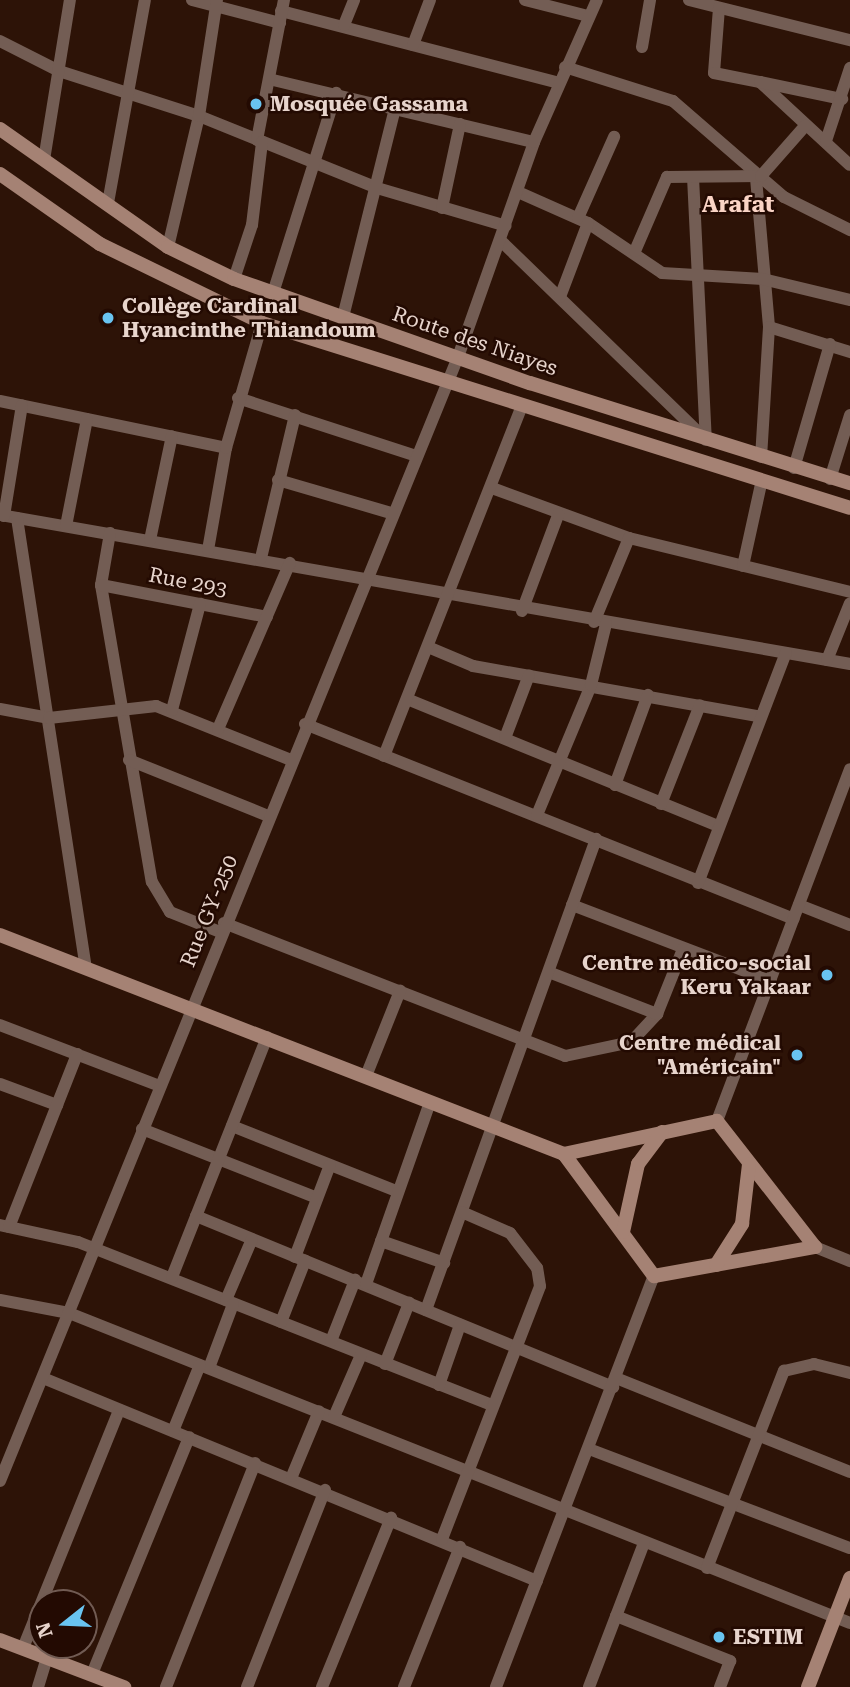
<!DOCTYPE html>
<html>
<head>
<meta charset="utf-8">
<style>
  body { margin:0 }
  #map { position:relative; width:850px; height:1687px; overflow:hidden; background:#2d1307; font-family:"Roboto Serif",serif }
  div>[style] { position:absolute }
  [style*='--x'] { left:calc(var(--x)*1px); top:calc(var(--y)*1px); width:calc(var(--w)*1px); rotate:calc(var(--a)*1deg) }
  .street>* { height:12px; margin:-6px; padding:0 6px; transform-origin:6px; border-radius:6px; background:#735d54 }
  .secondary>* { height:14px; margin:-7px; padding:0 7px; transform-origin:7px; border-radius:7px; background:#a58274 }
  .dots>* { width:19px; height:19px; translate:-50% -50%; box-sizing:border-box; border:4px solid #230a02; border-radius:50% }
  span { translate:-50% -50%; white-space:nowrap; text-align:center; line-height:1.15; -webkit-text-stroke:5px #230a02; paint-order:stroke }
  .poi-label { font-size:21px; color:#e7d4cc; font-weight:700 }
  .left { translate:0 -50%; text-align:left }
  .right { translate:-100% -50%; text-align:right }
  .street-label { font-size:21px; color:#e7d4cc }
  .neighbourhood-label { font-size:23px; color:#fad4c5; font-weight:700 }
  .north { position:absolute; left:28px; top:1589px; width:70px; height:70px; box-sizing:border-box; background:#230a02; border:2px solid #715b53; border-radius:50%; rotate:252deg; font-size:19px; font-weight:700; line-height:28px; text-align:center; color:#e7d4cc }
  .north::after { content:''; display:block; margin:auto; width:24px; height:32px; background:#69c4f1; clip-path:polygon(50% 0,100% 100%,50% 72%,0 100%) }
</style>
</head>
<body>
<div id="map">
  <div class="street">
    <i style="--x:192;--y:0;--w:91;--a:14.6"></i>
    <i style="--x:525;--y:0;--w:65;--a:14.3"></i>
    <i style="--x:689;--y:0;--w:166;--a:14"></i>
    <i style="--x:719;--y:8;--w:65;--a:94.4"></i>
    <i style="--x:714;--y:73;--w:47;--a:11.1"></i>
    <i style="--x:760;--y:82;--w:122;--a:42.7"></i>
    <i style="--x:281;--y:11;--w:287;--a:14.5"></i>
    <i style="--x:344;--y:25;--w:27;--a:-68"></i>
    <i style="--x:0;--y:41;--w:66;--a:27"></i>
    <i style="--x:59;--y:71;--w:147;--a:17.8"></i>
    <i style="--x:199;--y:116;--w:192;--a:22"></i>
    <i style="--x:377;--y:188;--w:134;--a:16.4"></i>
    <i style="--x:413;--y:45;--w:48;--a:-69.3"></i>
    <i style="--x:642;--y:47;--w:48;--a:-80.3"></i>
    <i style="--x:565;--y:67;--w:113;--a:17.5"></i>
    <i style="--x:673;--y:101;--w:147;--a:40.9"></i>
    <i style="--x:784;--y:197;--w:74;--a:26.6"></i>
    <i style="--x:273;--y:80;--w:268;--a:13.4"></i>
    <i style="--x:760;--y:82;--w:84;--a:11.7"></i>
    <i style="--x:257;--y:140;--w:143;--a:-79.1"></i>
    <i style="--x:826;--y:141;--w:77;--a:-71.8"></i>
    <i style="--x:44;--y:160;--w:162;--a:-80.8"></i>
    <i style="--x:693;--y:177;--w:263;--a:87.2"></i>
    <i style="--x:756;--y:178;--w:150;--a:85"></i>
    <i style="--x:769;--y:327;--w:130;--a:93.5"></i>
    <i style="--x:518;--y:192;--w:77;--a:23.9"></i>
    <i style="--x:588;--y:223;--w:89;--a:34"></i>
    <i style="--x:662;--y:273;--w:101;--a:3.4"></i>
    <i style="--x:763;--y:279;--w:89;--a:13.6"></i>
    <i style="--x:108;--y:203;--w:206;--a:-79.7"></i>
    <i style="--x:442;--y:208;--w:86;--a:-77.9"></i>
    <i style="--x:578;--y:218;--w:89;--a:-66"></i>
    <i style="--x:501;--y:241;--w:280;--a:44.1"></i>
    <i style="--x:168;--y:247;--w:135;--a:-76.7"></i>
    <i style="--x:199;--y:116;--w:117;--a:-81.2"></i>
    <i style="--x:635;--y:251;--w:81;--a:-66.6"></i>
    <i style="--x:667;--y:177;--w:94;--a:-0.6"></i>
    <i style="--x:761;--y:176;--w:67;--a:-48.7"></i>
    <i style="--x:234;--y:279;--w:57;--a:-71.6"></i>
    <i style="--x:252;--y:225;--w:84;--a:-83.1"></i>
    <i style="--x:273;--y:293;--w:210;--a:-72.5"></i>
    <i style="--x:560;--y:297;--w:79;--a:-69.3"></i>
    <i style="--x:343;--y:317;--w:215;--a:-76"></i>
    <i style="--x:769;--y:327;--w:85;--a:17.2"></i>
    <i style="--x:238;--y:398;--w:184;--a:18"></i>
    <i style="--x:0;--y:401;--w:231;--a:11.7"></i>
    <i style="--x:794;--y:468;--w:129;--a:-73.8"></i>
    <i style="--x:830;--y:479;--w:67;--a:-72.6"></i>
    <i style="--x:278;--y:480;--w:118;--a:16.3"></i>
    <i style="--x:492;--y:488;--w:146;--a:20.1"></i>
    <i style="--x:629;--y:538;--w:228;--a:13.7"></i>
    <i style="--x:0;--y:515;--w:863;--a:9.94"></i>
    <i style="--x:4;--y:516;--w:112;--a:-80.8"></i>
    <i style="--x:17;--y:518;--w:454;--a:81.3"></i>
    <i style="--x:66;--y:526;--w:109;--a:-78.9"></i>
    <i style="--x:110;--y:533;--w:53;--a:99.8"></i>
    <i style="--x:101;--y:585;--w:301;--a:80.3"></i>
    <i style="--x:152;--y:882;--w:35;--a:59"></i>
    <i style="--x:170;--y:912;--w:54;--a:21.8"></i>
    <i style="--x:150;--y:540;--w:106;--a:-78.1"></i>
    <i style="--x:208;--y:550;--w:104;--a:-80"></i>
    <i style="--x:226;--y:448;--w:130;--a:-73.9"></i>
    <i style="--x:261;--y:558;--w:147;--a:-76.6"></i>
    <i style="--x:743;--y:566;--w:84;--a:-77.6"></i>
    <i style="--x:101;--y:585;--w:169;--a:10.9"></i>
    <i style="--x:522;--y:611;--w:103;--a:-69.4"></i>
    <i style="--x:594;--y:622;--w:91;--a:-67.4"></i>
    <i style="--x:428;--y:647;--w:49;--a:22.9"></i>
    <i style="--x:473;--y:666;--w:292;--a:10"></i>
    <i style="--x:827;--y:660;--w:61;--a:-68"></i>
    <i style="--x:407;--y:699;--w:336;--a:22.2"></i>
    <i style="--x:0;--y:709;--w:50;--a:10.4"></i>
    <i style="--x:49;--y:718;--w:108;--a:-6.4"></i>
    <i style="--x:156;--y:706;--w:145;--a:21.8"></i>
    <i style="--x:172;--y:710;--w:110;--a:-75.2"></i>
    <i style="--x:305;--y:724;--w:526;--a:21.74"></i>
    <i style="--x:218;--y:729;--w:181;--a:-66.6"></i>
    <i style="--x:505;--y:738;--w:67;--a:-69.1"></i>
    <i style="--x:384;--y:756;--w:373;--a:-68.5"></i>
    <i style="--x:129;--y:760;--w:150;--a:21.9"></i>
    <i style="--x:615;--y:785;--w:96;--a:-69.9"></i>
    <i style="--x:661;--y:804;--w:106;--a:-68.5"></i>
    <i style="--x:537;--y:815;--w:141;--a:-67.4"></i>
    <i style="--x:591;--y:685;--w:63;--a:-76.2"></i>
    <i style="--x:698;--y:883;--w:246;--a:-69.1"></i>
    <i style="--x:572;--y:905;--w:213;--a:20.9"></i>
    <i style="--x:799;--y:905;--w:55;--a:21.4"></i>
    <i style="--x:224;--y:923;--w:366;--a:21.3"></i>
    <i style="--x:565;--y:1056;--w:67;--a:-12"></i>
    <i style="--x:631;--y:1042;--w:38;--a:-47"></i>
    <i style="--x:657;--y:1014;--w:70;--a:-68.2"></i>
    <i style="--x:551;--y:973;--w:114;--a:21.1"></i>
    <i style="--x:0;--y:1025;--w:171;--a:20.9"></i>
    <i style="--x:366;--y:1076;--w:92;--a:-68.2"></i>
    <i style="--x:0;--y:1084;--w:61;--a:20.2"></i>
    <i style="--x:717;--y:1121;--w:376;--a:-69.3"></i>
    <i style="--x:232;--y:1126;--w:176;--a:21.6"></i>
    <i style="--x:142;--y:1129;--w:188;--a:21.5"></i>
    <i style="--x:196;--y:1216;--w:451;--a:22.3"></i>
    <i style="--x:0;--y:1225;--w:80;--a:12.3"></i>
    <i style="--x:78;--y:1242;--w:445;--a:21.5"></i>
    <i style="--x:9;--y:1227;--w:186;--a:-68.5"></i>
    <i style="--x:381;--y:1241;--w:67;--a:19.2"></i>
    <i style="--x:815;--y:1247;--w:38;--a:22"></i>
    <i style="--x:295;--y:1257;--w:98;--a:-69.2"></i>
    <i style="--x:172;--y:1277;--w:258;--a:-68.4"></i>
    <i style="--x:366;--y:1284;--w:193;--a:-70.6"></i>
    <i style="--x:0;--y:1300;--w:70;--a:10.7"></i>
    <i style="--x:69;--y:1313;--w:840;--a:21.65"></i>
    <i style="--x:226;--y:1300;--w:66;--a:-66.9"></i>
    <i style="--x:426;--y:1310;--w:501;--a:-70.15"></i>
    <i style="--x:281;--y:1322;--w:66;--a:-68.5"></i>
    <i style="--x:331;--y:1341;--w:66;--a:-68.5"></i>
    <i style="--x:385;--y:1364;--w:66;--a:-68.5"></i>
    <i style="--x:209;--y:1368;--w:68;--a:-69.4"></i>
    <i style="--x:43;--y:1378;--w:534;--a:22.34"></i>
    <i style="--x:616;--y:1378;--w:252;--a:21.9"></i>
    <i style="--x:439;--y:1385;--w:64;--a:-70.7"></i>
    <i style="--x:334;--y:1417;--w:68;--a:-66.5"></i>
    <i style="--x:173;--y:1431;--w:71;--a:-67.8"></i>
    <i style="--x:589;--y:1449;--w:279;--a:20.8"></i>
    <i style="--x:292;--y:1476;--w:70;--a:-67.4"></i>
    <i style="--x:0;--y:1481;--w:1214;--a:-67.83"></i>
    <i style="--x:458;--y:357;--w:228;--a:-70.5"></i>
    <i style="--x:534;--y:142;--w:155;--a:-66.1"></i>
    <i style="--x:442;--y:1539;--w:271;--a:-68.8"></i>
    <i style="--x:540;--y:1286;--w:18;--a:-99"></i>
    <i style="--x:537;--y:1268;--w:44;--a:-127.6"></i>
    <i style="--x:510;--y:1233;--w:52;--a:-156.4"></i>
    <i style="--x:707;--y:1568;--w:212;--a:-68.7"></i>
    <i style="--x:784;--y:1371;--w:31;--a:-13"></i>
    <i style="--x:814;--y:1364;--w:37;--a:14"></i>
    <i style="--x:616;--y:1616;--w:123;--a:21.5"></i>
    <i style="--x:730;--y:1661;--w:28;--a:111"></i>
    <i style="--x:23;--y:1648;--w:257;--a:-68"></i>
    <i style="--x:92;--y:1674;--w:256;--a:-67.7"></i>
    <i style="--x:38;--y:1687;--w:30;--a:-73"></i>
    <i style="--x:166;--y:1687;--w:241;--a:-68.3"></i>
    <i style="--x:247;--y:1687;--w:212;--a:-68.4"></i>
    <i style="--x:322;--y:1687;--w:183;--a:-67.8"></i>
    <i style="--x:404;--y:1687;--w:151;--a:-68.2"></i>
    <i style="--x:496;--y:1687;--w:440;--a:-69"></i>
    <i style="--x:589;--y:1687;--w:154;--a:-69.1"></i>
  </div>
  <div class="secondary">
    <i style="--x:0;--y:129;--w:205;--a:35.1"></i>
    <i style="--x:168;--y:247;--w:73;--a:25.9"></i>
    <i style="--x:234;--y:279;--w:314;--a:19.4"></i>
    <i style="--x:530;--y:383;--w:335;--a:17.4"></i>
    <i style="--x:0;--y:174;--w:122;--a:35"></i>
    <i style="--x:100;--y:244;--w:180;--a:26"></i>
    <i style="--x:262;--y:323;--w:616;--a:17.46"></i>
    <i style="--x:0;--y:935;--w:605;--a:21.22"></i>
    <i style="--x:564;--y:1154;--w:152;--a:53.6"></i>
    <i style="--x:654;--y:1276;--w:164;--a:-10.2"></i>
    <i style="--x:815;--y:1247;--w:160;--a:-127.9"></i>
    <i style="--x:717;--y:1121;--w:157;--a:167.8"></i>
    <i style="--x:623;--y:1232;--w:70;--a:-77.6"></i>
    <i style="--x:638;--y:1164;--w:40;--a:-53"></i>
    <i style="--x:716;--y:1265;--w:49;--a:-57.6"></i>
    <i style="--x:742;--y:1224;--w:60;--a:-83.3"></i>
    <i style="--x:0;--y:1640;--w:133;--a:20.8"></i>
    <i style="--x:808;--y:1687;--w:117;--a:-68.9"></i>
  </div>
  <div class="dots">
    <i style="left:256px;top:104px;background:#69c4f1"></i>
    <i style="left:108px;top:318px;background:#69c4f1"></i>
    <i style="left:827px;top:975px;background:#69c4f1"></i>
    <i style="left:797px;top:1055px;background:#69c4f1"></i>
    <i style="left:719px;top:1637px;background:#69c4f1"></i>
  </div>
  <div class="poi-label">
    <span class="left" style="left:270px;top:104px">Mosquée Gassama</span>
    <span class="left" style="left:122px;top:318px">Collège Cardinal<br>Hyancinthe Thiandoum</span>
    <span class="right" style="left:811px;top:975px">Centre médico-social<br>Keru Yakaar</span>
    <span class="right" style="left:781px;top:1055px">Centre médical<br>"Américain"</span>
    <span class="left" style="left:733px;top:1637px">ESTIM</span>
  </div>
  <div class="street-label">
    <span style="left:475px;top:341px;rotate:19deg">Route des Niayes</span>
    <span style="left:188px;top:582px;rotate:11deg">Rue 293</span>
    <span style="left:209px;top:911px;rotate:-68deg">Rue GY-250</span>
  </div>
  <div class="neighbourhood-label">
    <span style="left:738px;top:205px">Arafat</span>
  </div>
  <div class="north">N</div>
</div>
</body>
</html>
